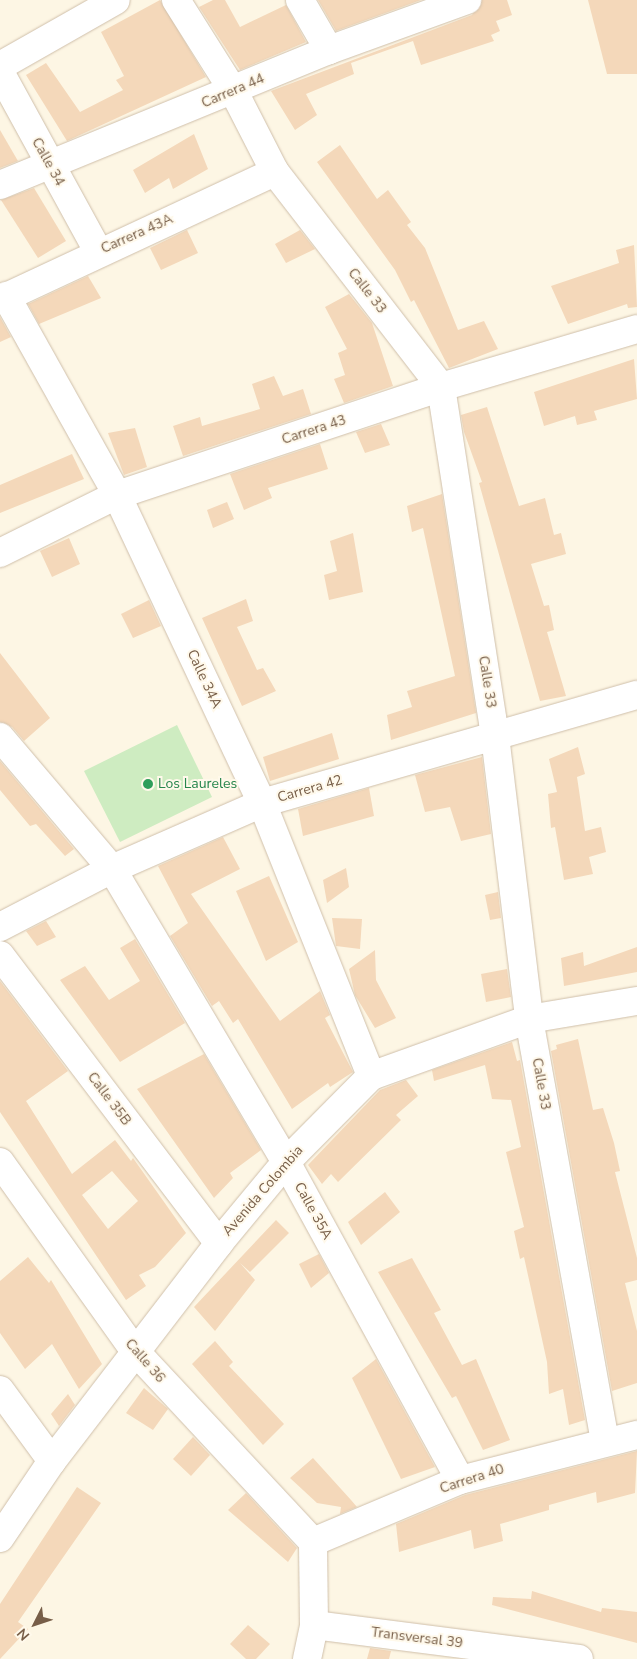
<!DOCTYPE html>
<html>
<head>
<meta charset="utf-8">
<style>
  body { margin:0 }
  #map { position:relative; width:637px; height:1659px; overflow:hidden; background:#fdf6e4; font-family:"Nunito Sans",sans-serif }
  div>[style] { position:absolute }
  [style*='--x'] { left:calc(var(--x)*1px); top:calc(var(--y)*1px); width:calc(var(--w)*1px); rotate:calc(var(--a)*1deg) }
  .green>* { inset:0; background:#ceecc1 }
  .building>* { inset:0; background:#f4d8ba }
  .roads { filter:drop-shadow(0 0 1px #cfbfaa) drop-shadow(0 0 1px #cfbfaa) }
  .minor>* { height:28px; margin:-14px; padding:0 14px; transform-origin:14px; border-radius:14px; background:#fff }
  .dots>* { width:14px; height:14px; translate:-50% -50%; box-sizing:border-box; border:2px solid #fff9eb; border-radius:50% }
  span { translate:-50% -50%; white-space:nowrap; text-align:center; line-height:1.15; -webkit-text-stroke:4px #fff9eb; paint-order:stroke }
  .street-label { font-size:14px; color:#775e48 }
  .leisure-label { font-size:14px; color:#27864d }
  .left { translate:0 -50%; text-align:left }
  .north { position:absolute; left:10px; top:1599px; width:50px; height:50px; -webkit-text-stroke:4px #fff9eb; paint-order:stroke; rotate:229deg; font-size:14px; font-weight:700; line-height:20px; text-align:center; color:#775e48 }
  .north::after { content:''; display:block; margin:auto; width:18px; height:22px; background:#775e48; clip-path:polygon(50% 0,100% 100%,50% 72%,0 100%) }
</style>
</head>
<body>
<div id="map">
  <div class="green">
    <i style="clip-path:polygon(177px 725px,212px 797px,120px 842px,84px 771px)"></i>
  </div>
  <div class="building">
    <i style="clip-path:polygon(160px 0,206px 77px,67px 141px,26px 75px,46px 63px,80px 112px,123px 90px,116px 80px,124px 76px,101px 32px)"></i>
    <i style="clip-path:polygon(213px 0,225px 0,240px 27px,286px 5px,306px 42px,240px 70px,199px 7px)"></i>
    <i style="clip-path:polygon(318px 0,421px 0,336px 31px)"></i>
    <i style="clip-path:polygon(482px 0,507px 0,512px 15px,496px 21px,500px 31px,491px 35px,494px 41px,421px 65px,413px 41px,351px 63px,354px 74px,306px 94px,317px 115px,295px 130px,271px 91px,472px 15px)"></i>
    <i style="clip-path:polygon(588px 0,637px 0,637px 74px,607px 74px)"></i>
    <i style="clip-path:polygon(0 130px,18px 161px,0 168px)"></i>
    <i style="clip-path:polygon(194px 134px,208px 169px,173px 189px,169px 178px,145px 193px,133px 170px)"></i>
    <i style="clip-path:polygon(340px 145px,377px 199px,388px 190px,411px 222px,407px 225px,425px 248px,458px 330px,484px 321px,498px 349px,449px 368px,414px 300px,411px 302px,395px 270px,317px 162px)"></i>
    <i style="clip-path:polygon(34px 188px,66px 241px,38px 258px,1px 200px)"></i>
    <i style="clip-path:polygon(187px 230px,198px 253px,161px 270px,150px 248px)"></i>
    <i style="clip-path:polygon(300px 230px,315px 249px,286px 263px,275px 244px)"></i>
    <i style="clip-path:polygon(634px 245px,637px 307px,628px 308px,627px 304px,568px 324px,551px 286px,619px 263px,616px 250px)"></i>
    <i style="clip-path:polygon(88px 276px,101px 298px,39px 324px,28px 304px)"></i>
    <i style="clip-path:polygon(349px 294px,372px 323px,393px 386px,344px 403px,334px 379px,345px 375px,338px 353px,347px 349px,325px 307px)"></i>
    <i style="clip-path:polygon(0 317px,11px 337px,0 342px)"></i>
    <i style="clip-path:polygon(634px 359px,637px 399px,594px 411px,597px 420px,577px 425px,575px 416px,544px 426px,534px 392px)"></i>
    <i style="clip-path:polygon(274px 376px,283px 396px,303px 389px,311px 414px,183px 456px,173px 426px,200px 417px,202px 426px,260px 409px,252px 384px)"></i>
    <i style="clip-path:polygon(487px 407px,519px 506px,545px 498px,554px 535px,561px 533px,566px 554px,531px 564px,544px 606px,549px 605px,554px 630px,547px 632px,566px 696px,540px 701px,479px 483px,482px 482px,464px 432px,461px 415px)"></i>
    <i style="clip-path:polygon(381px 424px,390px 445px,365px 453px,356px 432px)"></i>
    <i style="clip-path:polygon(135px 428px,147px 467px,124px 475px,108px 433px)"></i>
    <i style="clip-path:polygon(320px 444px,328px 469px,268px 488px,272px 498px,244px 510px,230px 474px)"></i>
    <i style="clip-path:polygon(72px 454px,84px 479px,0 513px,0 485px)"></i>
    <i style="clip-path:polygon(442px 494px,476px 713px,391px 740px,387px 715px,412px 707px,407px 691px,455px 676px,423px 528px,412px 532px,407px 506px)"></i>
    <i style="clip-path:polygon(227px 502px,234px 519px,213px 528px,207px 510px)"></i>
    <i style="clip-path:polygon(353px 533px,363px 592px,329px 600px,324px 575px,337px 571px,330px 541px)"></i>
    <i style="clip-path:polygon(69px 538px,80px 564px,52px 577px,40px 551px)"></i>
    <i style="clip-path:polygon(246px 599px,253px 621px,237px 627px,257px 670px,263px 668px,276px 691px,242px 706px,202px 618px)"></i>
    <i style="clip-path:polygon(149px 600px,161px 626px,133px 638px,121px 614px)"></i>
    <i style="clip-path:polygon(0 653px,50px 718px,24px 741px,12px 727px,0 722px)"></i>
    <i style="clip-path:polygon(332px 733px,339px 759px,270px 781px,263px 757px)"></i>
    <i style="clip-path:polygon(578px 747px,585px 774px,577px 777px,585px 831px,601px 827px,606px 852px,589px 857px,593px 874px,564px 880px,555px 827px,551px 828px,548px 794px,557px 792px,549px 759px)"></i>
    <i style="clip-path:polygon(482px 757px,491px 834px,461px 841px,450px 807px,425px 812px,415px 775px)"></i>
    <i style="clip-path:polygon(0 761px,74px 849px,65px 856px,36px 824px,30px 826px,0 790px)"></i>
    <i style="clip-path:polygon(369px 788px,374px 816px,303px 836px,298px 809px)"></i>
    <i style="clip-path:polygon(223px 837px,240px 869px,191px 894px,280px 1021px,320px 991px,330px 1015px,325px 1018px,353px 1072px,330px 1087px,328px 1083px,292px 1109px,238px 1019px,233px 1023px,219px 1001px,212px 1006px,170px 936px,188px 923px,158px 866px)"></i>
    <i style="clip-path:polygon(346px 868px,349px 887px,327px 903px,323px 880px)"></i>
    <i style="clip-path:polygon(269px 876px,298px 942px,266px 961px,236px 891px)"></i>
    <i style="clip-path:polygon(498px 892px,501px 918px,490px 920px,485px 895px)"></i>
    <i style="clip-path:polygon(332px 918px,362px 919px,360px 949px,336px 946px)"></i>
    <i style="clip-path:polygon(46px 921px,56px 937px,37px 946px,26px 931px)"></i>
    <i style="clip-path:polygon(135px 939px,185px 1023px,120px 1062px,60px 980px,85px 966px,109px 1000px,140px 981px,120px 948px)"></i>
    <i style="clip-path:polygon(637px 947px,637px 972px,564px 986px,561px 958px,583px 952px,584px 966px)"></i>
    <i style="clip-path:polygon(375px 950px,376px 980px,396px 1018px,375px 1028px,355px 995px,349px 969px)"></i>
    <i style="clip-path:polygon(507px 969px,511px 997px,486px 1002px,481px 974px)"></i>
    <i style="clip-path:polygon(evenodd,0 981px,68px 1071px,26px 1101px,72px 1174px,115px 1140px,131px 1161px,133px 1158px,186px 1233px,155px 1267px,139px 1275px,146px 1286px,126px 1300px,0 1112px,0 981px,112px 1171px,138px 1201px,108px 1229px,82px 1195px,112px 1171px)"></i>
    <i style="clip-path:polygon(578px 1039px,593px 1110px,603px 1108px,614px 1143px,620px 1171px,615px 1172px,637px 1258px,637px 1280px,625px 1283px,637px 1331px,637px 1383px,612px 1391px,551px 1051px,557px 1049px,556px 1045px)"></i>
    <i style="clip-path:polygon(512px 1042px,517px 1061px,520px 1060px,585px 1420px,569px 1425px,563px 1389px,549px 1394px,547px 1362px,524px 1257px,520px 1259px,514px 1231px,524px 1227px,506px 1152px,521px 1147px,511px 1100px,492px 1099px,485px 1065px,434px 1081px,432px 1070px)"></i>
    <i style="clip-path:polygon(204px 1054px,261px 1150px,230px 1173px,233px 1178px,214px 1198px,137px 1089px)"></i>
    <i style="clip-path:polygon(406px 1080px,418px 1096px,396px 1115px,401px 1120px,338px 1182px,331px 1174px,322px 1184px,308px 1165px,380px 1090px)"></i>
    <i style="clip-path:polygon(385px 1192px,400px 1212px,361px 1245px,348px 1222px)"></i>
    <i style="clip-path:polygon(276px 1220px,289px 1233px,250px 1272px,240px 1263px,255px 1280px,215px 1331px,194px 1307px)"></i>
    <i style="clip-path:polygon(319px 1254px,329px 1273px,311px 1288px,299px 1264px)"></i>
    <i style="clip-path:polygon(28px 1257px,49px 1283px,51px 1280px,102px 1364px,79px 1389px,52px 1344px,25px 1369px,0 1333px,0 1281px)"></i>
    <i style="clip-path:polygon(412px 1258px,441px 1310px,434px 1313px,462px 1365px,476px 1359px,510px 1440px,483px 1450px,456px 1396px,452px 1398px,378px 1272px)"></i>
    <i style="clip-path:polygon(215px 1341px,233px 1362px,229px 1366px,284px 1424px,263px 1445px,192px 1364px)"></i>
    <i style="clip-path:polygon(376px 1359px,435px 1467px,401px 1479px,352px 1378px)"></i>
    <i style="clip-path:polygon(144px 1388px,168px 1409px,153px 1430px,126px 1413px)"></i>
    <i style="clip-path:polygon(68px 1394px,75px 1405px,59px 1426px,51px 1414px)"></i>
    <i style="clip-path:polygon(193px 1437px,210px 1455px,191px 1476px,173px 1459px)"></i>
    <i style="clip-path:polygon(637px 1451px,635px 1493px,597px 1503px,596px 1492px,549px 1505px,549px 1510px,500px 1524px,503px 1541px,474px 1549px,471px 1530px,399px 1552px,396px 1524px,465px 1495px)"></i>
    <i style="clip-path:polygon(313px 1458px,351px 1500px,357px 1507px,340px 1514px,341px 1507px,317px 1503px,290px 1478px)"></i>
    <i style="clip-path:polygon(77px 1487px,101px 1503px,18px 1622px,28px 1629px,0 1659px,0 1604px)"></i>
    <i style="clip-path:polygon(246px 1493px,297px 1548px,288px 1562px,228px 1510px)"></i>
    <i style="clip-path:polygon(532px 1591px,601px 1612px,602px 1608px,637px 1612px,637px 1643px,492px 1605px,493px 1597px,531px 1599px)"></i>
    <i style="clip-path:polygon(248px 1625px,270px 1644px,256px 1659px,246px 1659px,230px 1644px)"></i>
    <i style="clip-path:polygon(370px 1648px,391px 1651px,389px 1659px,367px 1659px)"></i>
  </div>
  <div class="roads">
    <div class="minor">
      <i style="--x:176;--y:0;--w:109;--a:57.8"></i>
      <i style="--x:234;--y:92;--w:90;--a:62.9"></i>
      <i style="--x:275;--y:172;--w:272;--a:52.3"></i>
      <i style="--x:441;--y:387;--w:353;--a:81.2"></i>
      <i style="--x:495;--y:736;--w:285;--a:83.1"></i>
      <i style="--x:529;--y:1019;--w:430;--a:79.8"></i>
      <i style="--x:300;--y:0;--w:58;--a:59.9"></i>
      <i style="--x:0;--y:66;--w:133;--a:-29.6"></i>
      <i style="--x:0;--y:72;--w:204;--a:61.3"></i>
      <i style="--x:0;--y:185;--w:356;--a:-22.3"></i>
      <i style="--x:329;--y:50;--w:147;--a:-19.9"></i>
      <i style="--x:6;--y:296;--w:228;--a:60.8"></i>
      <i style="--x:117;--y:495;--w:340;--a:64.8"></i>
      <i style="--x:262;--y:803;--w:294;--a:68.2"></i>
      <i style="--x:0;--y:300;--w:303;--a:-25"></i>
      <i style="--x:0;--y:553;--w:131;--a:-26.4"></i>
      <i style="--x:117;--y:495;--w:342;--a:-18.4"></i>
      <i style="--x:441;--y:387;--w:204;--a:-16.5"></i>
      <i style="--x:0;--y:737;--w:173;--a:49.7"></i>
      <i style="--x:112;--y:869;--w:341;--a:59.3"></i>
      <i style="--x:286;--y:1162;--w:362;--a:61.3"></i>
      <i style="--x:0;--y:927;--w:126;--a:-27.4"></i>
      <i style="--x:112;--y:869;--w:164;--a:-23.7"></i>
      <i style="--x:262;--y:803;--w:390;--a:-16.1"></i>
      <i style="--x:0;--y:955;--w:362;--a:52.8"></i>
      <i style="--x:0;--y:1162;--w:231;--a:54.5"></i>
      <i style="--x:134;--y:1350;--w:262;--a:47"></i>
      <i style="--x:0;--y:1390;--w:88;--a:53.8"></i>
      <i style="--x:0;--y:1538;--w:93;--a:-56"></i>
      <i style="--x:52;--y:1461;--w:275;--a:-52.5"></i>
      <i style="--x:219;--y:1243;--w:105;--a:-50.4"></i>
      <i style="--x:286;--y:1162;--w:121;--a:-45.3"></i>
      <i style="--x:371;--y:1076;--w:168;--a:-19.8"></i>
      <i style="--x:529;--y:1019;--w:109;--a:-9.5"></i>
      <i style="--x:313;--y:1542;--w:160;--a:-22.9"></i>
      <i style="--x:460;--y:1480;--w:183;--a:-14.3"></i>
      <i style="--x:314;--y:1625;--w:267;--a:7.3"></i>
      <i style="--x:307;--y:1659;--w:35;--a:-78"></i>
      <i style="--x:314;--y:1625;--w:83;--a:-90.7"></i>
    </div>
  </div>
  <div class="dots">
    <i style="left:148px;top:784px;background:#2e9e5b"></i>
  </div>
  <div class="street-label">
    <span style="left:233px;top:91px;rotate:-23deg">Carrera 44</span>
    <span style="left:48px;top:162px;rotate:61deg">Calle 34</span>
    <span style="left:137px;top:234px;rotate:-24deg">Carrera 43A</span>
    <span style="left:367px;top:291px;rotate:52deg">Calle 33</span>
    <span style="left:314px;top:430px;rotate:-18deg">Carrera 43</span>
    <span style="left:204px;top:679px;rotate:65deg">Calle 34A</span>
    <span style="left:487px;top:682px;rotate:81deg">Calle 33</span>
    <span style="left:310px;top:789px;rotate:-16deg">Carrera 42</span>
    <span style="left:541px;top:1084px;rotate:80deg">Calle 33</span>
    <span style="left:109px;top:1099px;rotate:53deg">Calle 35B</span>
    <span style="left:263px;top:1191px;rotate:-49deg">Avenida Colombia</span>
    <span style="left:313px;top:1211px;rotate:61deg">Calle 35A</span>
    <span style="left:145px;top:1361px;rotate:49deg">Calle 36</span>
    <span style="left:472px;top:1479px;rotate:-18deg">Carrera 40</span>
    <span style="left:417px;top:1638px;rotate:7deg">Transversal 39</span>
  </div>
  <div class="leisure-label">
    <span class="left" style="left:158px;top:784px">Los Laureles</span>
  </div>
  <div class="north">N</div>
</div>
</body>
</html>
